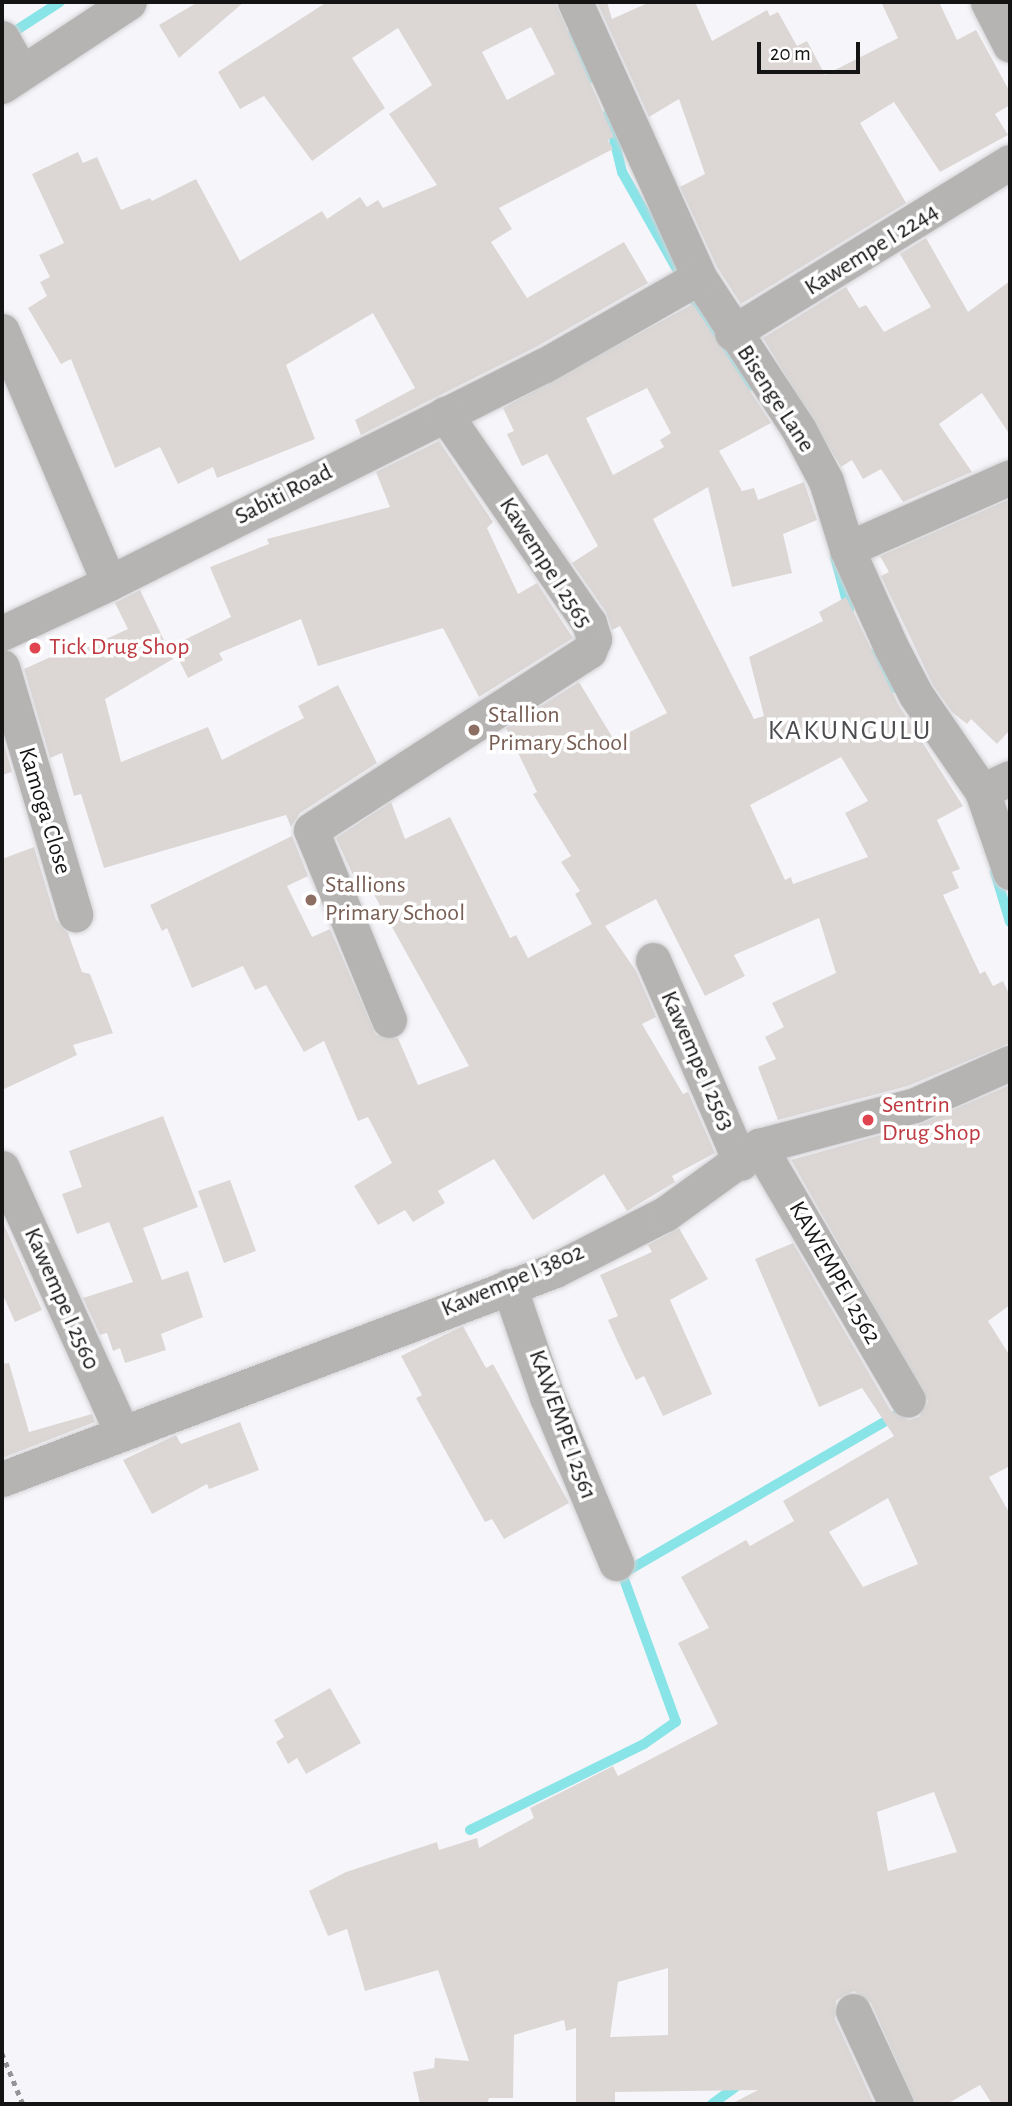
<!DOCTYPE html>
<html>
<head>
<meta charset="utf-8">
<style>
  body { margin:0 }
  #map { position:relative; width:1012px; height:2106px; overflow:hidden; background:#f6f6fa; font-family:"Alegreya Sans",sans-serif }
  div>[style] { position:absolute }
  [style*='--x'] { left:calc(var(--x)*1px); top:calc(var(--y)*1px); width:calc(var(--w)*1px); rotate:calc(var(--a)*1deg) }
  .stream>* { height:10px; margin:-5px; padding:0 5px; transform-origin:5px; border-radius:5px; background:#89e4e8 }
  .building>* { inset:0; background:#dcd7d5 }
  .path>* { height:4.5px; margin-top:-2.25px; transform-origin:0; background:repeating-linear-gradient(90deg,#949497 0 5px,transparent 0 10px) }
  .roads { filter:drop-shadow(0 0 2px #d2d2d5) drop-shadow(0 0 2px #d2d2d5) }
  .minor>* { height:35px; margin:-17.5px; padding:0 17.5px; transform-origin:17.5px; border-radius:17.5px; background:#b6b4b3 }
  .dots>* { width:19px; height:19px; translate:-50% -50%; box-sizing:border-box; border:4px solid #fff; border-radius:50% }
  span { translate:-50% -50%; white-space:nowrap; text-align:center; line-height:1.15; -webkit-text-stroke:7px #fff; paint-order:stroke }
  .street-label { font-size:24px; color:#141415 }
  .health-label { font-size:24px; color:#be3a42 }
  .left { translate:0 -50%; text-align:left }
  .education-label { font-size:24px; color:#785e54 }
  .quarter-label { font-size:28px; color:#4d4c50; letter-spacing:2px }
  .frame { position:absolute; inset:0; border:4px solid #141415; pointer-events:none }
  .scale { position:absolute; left:757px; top:42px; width:103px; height:32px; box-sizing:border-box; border:4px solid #141415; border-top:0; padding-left:9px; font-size:21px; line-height:24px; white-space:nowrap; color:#141415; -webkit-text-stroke:5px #fff; paint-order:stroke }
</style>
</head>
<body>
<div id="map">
  <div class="stream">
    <i style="--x:12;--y:33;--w:57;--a:-32.9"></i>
    <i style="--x:570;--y:36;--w:47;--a:63.4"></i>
    <i style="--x:608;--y:114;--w:60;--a:76.4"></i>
    <i style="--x:622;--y:172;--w:124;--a:60.5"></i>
    <i style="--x:690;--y:294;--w:110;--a:56.5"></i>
    <i style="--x:835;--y:557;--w:54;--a:74.9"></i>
    <i style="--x:873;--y:654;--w:40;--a:58"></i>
    <i style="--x:995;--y:872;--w:52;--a:73.3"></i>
    <i style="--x:470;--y:1830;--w:194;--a:-26.3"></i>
    <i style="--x:644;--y:1744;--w:39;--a:-35"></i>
    <i style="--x:676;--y:1722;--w:158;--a:-110"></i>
    <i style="--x:622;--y:1574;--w:317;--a:-30.1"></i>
    <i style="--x:712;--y:2104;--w:36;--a:-36"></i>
  </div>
  <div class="building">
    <i style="clip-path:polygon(198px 2px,244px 2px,179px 58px,159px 25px)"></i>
    <i style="clip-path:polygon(evenodd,327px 2px,555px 2px,614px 137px,608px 140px,613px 149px,499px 208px,512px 229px,491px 242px,527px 298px,624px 242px,648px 283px,536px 347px,361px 435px,355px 420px,415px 388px,373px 313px,286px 365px,315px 439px,217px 478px,213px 467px,178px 484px,160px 447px,115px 468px,71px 359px,61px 364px,28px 308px,47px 296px,40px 282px,50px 277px,39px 255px,64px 243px,32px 174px,78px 152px,83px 163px,97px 157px,121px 210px,150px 198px,152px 201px,196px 179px,240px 261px,322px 211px,327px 219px,360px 197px,367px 207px,378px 200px,383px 208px,437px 185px,389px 114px,432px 85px,398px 28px,352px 58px,385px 108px,312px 161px,264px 96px,240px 109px,218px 72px,327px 2px,531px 27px,555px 74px,507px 100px,482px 52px,531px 27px)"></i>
    <i style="clip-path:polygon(597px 2px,607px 2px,612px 19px,650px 2px,695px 2px,712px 41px,767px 10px,770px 16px,778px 12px,797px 46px,807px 41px,825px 75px,898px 38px,881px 2px,939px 2px,957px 40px,976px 30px,1010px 92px,1010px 105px,995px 114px,1008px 135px,940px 172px,894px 102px,860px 123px,906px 203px,741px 304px,717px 267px,680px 187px,705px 174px,679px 99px,649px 117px)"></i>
    <i style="clip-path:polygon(926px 238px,968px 312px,1010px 281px,1010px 435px,982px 393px,939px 424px,972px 472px,903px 502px,881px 469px,863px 479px,852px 460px,841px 467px,763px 338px,846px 287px,859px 308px,866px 305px,884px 332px,931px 307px,900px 254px)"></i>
    <i style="clip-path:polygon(evenodd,693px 304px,771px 423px,719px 451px,742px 491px,754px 488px,758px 500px,804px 482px,817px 520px,783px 534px,792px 573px,732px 587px,708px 487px,653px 519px,754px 719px,764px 716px,749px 657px,823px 621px,819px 612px,846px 597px,898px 704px,963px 806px,937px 820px,960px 869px,952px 872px,959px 888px,943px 895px,980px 974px,985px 971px,993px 986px,1003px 981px,1010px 996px,1010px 1043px,908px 1086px,778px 1120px,758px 1067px,776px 1059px,765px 1037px,784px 1027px,772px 1003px,836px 973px,819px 918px,734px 955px,745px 976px,705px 996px,656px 899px,605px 926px,636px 971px,656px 1017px,642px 1024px,683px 1094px,688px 1092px,715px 1153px,672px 1176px,675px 1182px,627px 1211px,604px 1174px,533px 1220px,494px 1159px,438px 1191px,445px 1203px,413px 1222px,405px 1210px,378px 1225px,354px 1186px,392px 1163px,368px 1117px,358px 1121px,324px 1041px,304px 1052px,266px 985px,255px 990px,243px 966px,192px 988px,167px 928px,162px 931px,150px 905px,292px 836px,308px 876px,287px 886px,312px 937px,330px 929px,376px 1035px,398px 1038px,418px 1085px,469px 1066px,366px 880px,357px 884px,336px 838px,391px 802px,405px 839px,450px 817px,510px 938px,516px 935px,528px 958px,592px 924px,575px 894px,580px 891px,561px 862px,571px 856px,533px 794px,537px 792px,506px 728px,579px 682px,614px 740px,667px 713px,620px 626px,612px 630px,606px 612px,572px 563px,598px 546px,547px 454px,522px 466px,507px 434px,514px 431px,503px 408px,693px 304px,647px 388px,671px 433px,660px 440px,664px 447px,613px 475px,586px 418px,647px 388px,693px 304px,841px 757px,868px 801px,845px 813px,868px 857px,793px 884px,791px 877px,785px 880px,750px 805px,841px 757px)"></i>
    <i style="clip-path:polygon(439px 441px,493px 522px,487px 528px,518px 594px,537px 583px,573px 638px,479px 697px,443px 628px,318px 666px,301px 619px,219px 653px,223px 660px,188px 678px,172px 646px,231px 617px,210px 567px,269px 544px,267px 539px,390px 507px,376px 472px)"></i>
    <i style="clip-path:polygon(1010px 499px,1010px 730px,997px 744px,971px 719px,967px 724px,952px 712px,933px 685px,881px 576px,889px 572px,880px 556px)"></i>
    <i style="clip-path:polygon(140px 590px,173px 659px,105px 699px,121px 762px,208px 727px,222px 760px,304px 718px,298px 706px,338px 685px,377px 763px,300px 813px,291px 827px,286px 815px,104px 868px,81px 794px,74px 796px,62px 753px,50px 758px,24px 669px,68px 649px,71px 655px,128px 629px,115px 603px)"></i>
    <i style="clip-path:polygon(2px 737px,12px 772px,2px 775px)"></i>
    <i style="clip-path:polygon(34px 847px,56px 920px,68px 933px,82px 972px,90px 974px,113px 1033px,73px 1045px,77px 1055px,2px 1090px,2px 859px)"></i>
    <i style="clip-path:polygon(evenodd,1010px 1085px,1010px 1305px,988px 1321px,1010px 1356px,1010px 1466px,989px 1477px,1010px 1514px,1010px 2104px,992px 2104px,980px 2085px,947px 2104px,916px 2104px,871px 2003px,854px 1991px,836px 2000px,835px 2019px,874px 2104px,731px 2104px,758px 2090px,615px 2092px,615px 2104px,576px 2104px,576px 2028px,566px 2031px,564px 2020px,514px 2035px,513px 2098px,489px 2098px,487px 2104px,420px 2104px,413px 2072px,434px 2068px,435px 2058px,469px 2061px,438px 1970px,365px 1991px,347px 1929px,328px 1936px,309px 1891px,346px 1872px,437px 1842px,439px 1850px,477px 1838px,479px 1848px,534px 1818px,530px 1808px,613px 1766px,618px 1776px,718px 1724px,678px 1643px,709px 1628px,681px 1577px,746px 1540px,750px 1546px,794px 1521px,783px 1501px,894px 1436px,862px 1388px,819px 1407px,755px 1259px,793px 1243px,891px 1411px,909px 1420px,919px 1417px,928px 1401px,791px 1160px,920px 1124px,1010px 1085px,888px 1498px,918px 1564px,863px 1587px,829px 1532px,888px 1498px,1010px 1085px,934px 1792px,957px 1852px,888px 1871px,877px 1812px,934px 1792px,1010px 1085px,668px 1968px,668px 2035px,610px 2037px,618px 1982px,668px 1968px)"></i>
    <i style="clip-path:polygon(163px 1116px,198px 1207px,143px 1228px,162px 1280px,188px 1271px,203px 1317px,161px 1334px,166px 1350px,125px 1363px,120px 1348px,113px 1351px,107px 1333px,100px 1335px,83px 1298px,133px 1282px,109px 1222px,77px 1234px,62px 1194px,82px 1187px,69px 1151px)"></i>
    <i style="clip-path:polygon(230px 1180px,256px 1251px,224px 1263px,198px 1191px)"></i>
    <i style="clip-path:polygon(2px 1220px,42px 1310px,15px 1322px,2px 1293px)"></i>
    <i style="clip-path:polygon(679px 1228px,708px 1279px,670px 1300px,712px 1394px,663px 1416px,644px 1376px,636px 1380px,620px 1347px,608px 1320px,618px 1316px,600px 1275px,652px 1252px,648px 1245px)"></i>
    <i style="clip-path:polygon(463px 1326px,486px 1368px,493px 1364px,569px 1503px,504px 1539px,492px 1519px,485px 1522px,416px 1398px,422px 1395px,401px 1356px)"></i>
    <i style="clip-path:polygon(9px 1363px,29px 1432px,92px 1414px,95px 1422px,2px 1458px,2px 1364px)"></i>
    <i style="clip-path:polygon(240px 1422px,259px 1470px,209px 1489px,207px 1484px,152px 1514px,123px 1460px,176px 1435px,181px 1444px)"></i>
    <i style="clip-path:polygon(330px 1688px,361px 1743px,306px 1774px,297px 1758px,288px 1764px,276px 1742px,284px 1737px,274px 1720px)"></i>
  </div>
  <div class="path">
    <i style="--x:2;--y:2053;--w:55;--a:67.6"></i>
  </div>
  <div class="roads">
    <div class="minor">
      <i style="--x:575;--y:2;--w:302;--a:65.7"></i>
      <i style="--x:699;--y:277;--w:183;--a:56.8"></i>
      <i style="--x:799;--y:430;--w:58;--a:62.1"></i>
      <i style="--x:826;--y:481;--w:71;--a:72.8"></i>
      <i style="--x:847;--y:549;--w:107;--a:65.8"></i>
      <i style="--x:891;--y:647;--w:54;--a:62.5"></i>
      <i style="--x:916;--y:695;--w:116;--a:55.5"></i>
      <i style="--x:982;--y:791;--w:86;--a:70.9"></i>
      <i style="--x:988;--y:2;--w:48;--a:62.9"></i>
      <i style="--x:2;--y:38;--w:39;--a:61"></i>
      <i style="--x:2;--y:86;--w:152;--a:-33.5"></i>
      <i style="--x:2;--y:331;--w:274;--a:67"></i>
      <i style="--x:109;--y:583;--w:487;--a:-26.6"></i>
      <i style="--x:545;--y:365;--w:177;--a:-29.7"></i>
      <i style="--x:732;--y:333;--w:326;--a:-31.6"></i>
      <i style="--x:847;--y:549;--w:178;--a:-23.8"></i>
      <i style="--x:2;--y:633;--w:118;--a:-25"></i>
      <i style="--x:2;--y:667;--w:258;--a:73.5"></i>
      <i style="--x:982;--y:791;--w:31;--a:-25"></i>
      <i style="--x:653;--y:960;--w:221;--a:66.6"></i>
      <i style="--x:389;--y:1020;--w:205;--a:-112.3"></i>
      <i style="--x:311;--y:830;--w:331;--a:-32.8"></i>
      <i style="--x:589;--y:651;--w:13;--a:-67"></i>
      <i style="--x:594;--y:639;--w:17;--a:-107"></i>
      <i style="--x:589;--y:623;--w:254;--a:-124.6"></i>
      <i style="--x:759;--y:1146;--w:294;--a:59.6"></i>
      <i style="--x:2;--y:1168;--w:288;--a:65.6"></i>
      <i style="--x:509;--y:1286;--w:117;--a:71.1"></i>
      <i style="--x:547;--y:1397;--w:180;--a:67.4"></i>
      <i style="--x:2;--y:1479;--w:591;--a:-20.7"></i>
      <i style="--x:555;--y:1270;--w:123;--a:-27"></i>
      <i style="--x:665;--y:1214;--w:116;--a:-35.9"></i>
      <i style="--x:759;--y:1146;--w:161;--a:-14.7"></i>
      <i style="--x:915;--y:1105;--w:104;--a:-23.9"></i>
      <i style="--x:853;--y:2011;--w:102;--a:65.2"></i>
    </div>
  </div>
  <div class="dots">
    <i style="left:35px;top:648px;background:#e0444e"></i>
    <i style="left:474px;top:730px;background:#8d6e63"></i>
    <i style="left:311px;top:900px;background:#8d6e63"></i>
    <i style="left:868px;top:1120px;background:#e0444e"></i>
  </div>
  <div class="street-label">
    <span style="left:872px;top:250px;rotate:-32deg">Kawempe I 2244</span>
    <span style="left:775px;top:399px;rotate:57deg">Bisenge Lane</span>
    <span style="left:284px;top:495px;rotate:-27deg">Sabiti Road</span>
    <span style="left:545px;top:563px;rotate:57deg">Kawempe I 2565</span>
    <span style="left:44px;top:811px;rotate:73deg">Kamoga Close</span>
    <span style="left:697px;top:1061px;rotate:66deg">Kawempe I 2563</span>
    <span style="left:834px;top:1273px;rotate:60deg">KAWEMPE I 2562</span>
    <span style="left:513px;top:1281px;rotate:-23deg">Kawempe I 3802</span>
    <span style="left:61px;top:1299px;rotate:66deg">Kawempe I 2560</span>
    <span style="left:562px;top:1425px;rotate:70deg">KAWEMPE I 2561</span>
  </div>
  <div class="health-label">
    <span class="left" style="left:49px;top:648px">Tick Drug Shop</span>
    <span class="left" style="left:882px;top:1120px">Sentrin<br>Drug Shop</span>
  </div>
  <div class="education-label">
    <span class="left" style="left:488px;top:730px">Stallion<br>Primary School</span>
    <span class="left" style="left:325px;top:900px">Stallions<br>Primary School</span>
  </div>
  <div class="quarter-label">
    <span style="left:850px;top:731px">KAKUNGULU</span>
  </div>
  <div class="frame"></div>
  <div class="scale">20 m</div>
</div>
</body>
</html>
